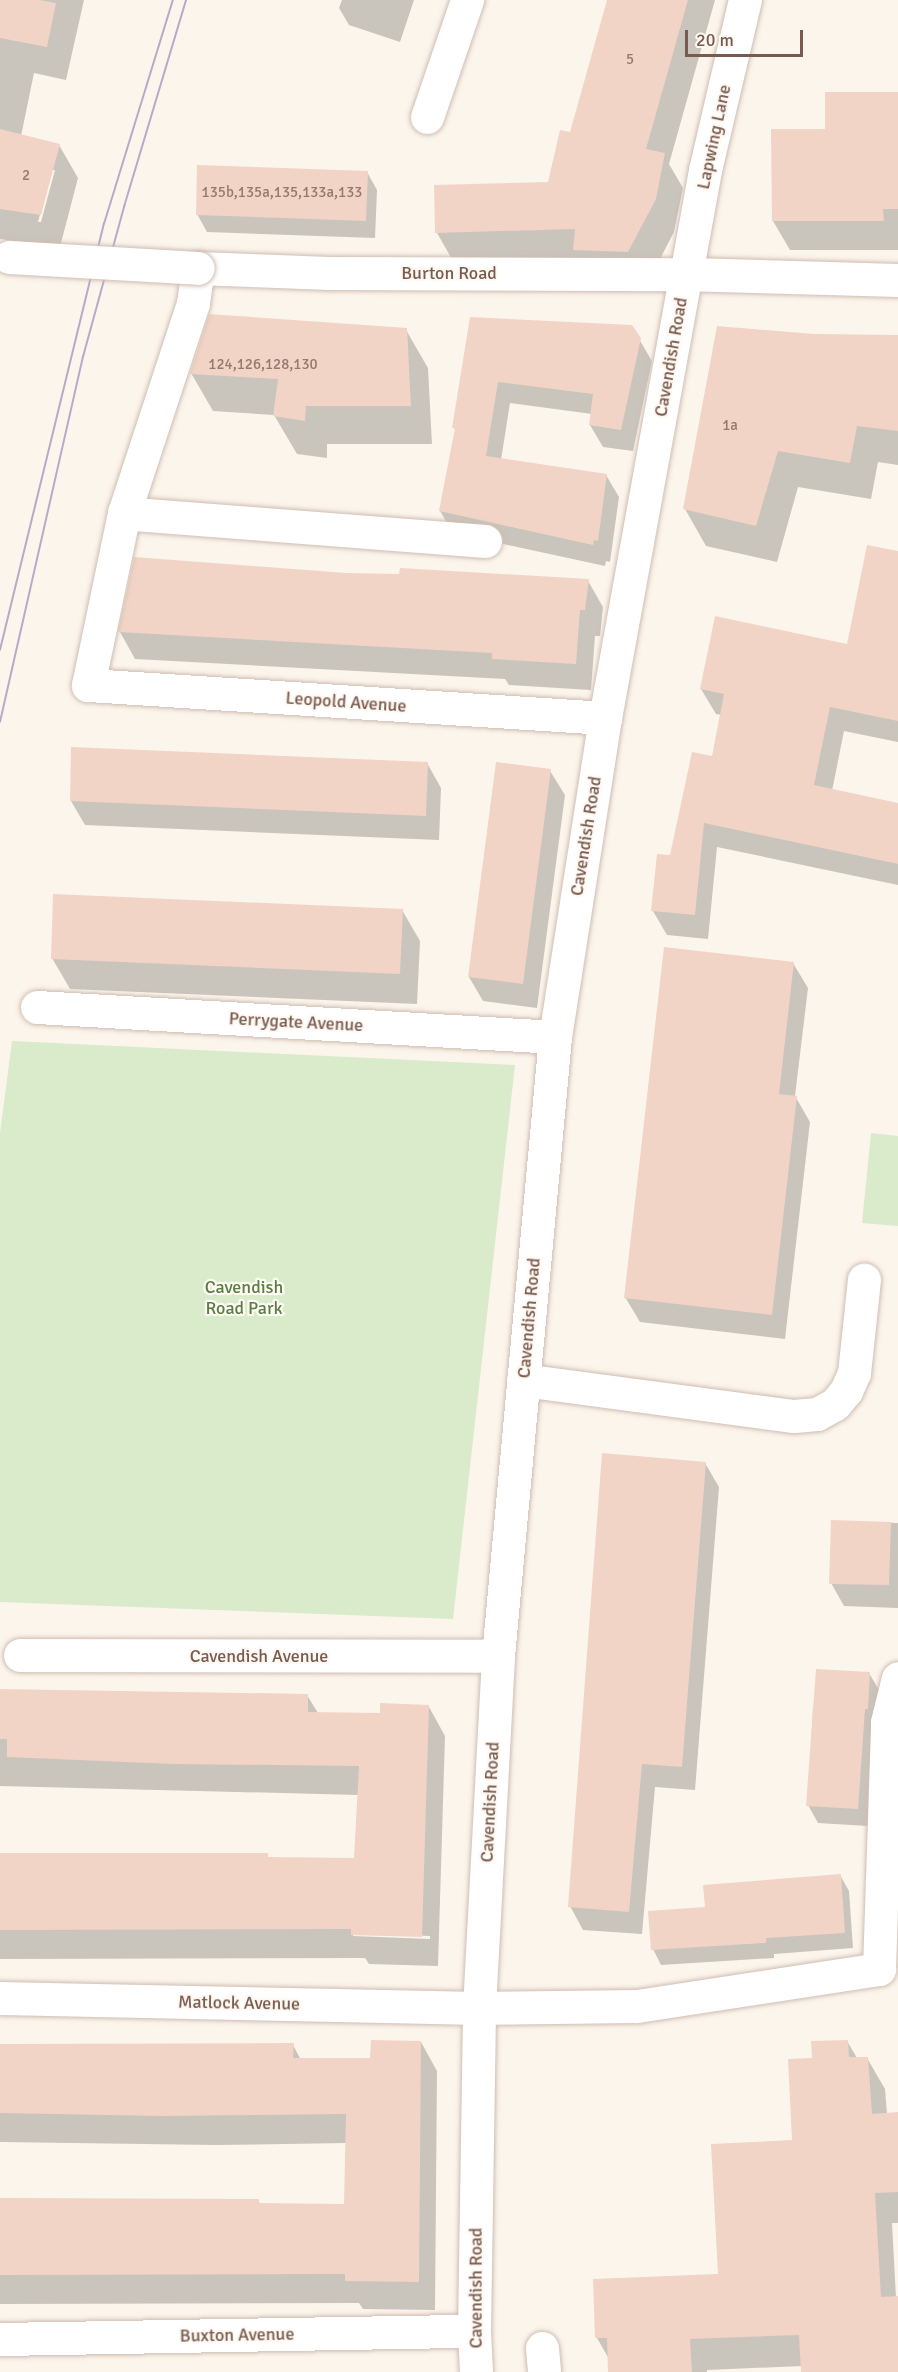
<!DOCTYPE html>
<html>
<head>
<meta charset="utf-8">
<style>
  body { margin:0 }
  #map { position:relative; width:898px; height:2372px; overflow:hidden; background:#fcf5ec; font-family:Signika,sans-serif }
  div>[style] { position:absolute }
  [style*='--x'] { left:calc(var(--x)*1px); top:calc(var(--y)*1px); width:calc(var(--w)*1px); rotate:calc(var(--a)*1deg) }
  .green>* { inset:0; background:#d9ebca }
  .shadow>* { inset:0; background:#0003 }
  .building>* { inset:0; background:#f1d4c5 }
  .roads { filter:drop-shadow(0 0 2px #cfbdb1) drop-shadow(0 0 2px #cfbdb1) }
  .minor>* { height:33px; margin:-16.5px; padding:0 16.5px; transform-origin:16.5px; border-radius:16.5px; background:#fff }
  .tram>* { height:1.5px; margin:-0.75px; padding:0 0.75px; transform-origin:0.75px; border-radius:0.75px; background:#b8a9c8 }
  .bridges { filter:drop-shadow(0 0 2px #cfbdb1) drop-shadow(0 0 2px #cfbdb1) }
  .minor-bridge>* { height:33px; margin:-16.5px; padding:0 16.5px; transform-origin:16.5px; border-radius:16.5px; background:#fff }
  span { translate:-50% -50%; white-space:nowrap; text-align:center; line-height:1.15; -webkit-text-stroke:4.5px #fff9f3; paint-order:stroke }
  .number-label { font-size:15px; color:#96796c }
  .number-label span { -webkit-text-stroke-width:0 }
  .street-label { font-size:18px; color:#785b4f }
  .park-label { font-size:18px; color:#5a7d46 }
  .scale { position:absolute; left:685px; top:30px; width:118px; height:27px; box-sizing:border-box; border:3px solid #785b4f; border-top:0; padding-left:8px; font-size:18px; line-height:21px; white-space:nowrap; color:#785b4f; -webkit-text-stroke:4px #fff9f3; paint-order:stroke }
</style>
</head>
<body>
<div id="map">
  <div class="green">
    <i style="clip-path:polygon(12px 1041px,515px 1065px,453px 1619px,0 1602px,0 1133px)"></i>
    <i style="clip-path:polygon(871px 1133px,898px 1136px,898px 1226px,862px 1223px)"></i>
  </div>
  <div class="shadow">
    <i style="clip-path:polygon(evenodd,0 0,84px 0,66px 80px,34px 73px,21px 136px,59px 145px,78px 178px,60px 247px,0 239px,0 0,52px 170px,55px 170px,41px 222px,38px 222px,52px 170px)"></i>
    <i style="clip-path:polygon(342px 0,414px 0,400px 42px,349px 25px,339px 8px)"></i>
    <i style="clip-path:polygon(609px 0,715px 0,669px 164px,683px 188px,674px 232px,647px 284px,456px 266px,437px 233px,436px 187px,549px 183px,571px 134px)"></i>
    <i style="clip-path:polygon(898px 93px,898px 250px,790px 250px,773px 221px,826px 130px)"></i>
    <i style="clip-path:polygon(367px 172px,377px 190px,375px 238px,207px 232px,197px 214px)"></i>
    <i style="clip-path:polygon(471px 319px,639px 339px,652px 361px,633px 451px,603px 447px,590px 425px,592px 414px,510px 403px,501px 460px,606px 475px,619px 497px,610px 562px,606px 561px,605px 566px,453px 533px,440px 511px,456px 431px,454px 428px)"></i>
    <i style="clip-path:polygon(406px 330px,428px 368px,432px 444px,327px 444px,327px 458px,297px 454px,274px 415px,213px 411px,191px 373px)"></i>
    <i style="clip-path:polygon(814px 336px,898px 336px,898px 465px,878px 462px,871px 499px,798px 487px,777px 562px,706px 546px,685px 509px)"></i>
    <i style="clip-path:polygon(898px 553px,898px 742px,844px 731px,832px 791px,898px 804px,898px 885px,717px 847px,708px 939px,667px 935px,653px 911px,713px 758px,722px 715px,716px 714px,701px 689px,848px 646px)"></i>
    <i style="clip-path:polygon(346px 574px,588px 581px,603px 607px,600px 636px,595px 636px,591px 690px,509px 685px,505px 679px,135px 659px,120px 632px)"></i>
    <i style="clip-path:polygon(427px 763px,441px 788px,439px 840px,85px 825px,71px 801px)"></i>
    <i style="clip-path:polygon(550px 771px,565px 795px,537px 1008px,483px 1001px,469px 977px)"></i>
    <i style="clip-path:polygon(402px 910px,420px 941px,417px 1004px,70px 989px,52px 958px)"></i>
    <i style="clip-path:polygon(793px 963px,808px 988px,795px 1096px,810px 1122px,785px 1339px,640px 1322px,625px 1297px)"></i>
    <i style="clip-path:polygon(705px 1463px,719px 1487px,695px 1790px,655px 1787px,642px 1934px,583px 1930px,570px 1906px)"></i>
    <i style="clip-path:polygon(833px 1521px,898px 1523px,898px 1608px,844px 1606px,831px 1583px)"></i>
    <i style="clip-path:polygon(869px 1673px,879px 1690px,868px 1826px,818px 1823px,808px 1805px,813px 1708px)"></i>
    <i style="clip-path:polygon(evenodd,0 1690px,307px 1695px,318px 1713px,381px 1715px,429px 1707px,445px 1736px,438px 1966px,369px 1964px,365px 1958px,0 1959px,0 1854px,267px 1855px,269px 1859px,356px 1860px,359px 1795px,0 1786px,0 1690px,353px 1933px,430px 1936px,430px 1939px,353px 1936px,353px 1933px)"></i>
    <i style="clip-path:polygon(840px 1875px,849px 1891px,853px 1948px,774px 1954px,774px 1958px,661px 1965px,653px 1949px,706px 1908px)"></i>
    <i style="clip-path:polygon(847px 2041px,857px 2058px,867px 2058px,885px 2089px,887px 2114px,898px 2114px,898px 2223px,892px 2223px,896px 2298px,898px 2298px,898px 2372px,802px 2372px,802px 2366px,707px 2370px,707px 2372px,610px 2372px,609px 2359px,597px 2338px,720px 2276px,794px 2142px,813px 2059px)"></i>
    <i style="clip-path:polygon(421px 2042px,437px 2071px,435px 2310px,363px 2309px,359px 2303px,0 2304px,0 2199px,258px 2200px,260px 2204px,345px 2205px,347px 2143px,216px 2145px,0 2142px,0 2046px,293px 2045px,301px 2060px,372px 2060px)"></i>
  </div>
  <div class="building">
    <i style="clip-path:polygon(0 0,39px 0,56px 3px,47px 47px,0 38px)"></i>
    <i style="clip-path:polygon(607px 0,688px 0,646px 149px,665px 153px,656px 199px,628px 252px,573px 250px,575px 229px,435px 233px,434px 185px,548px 182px,560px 130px,570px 132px)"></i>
    <i style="clip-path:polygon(825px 92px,898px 92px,898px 209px,883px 209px,884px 221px,772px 221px,771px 129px,825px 129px)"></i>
    <i style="clip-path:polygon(0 129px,60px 144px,41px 215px,0 209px)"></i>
    <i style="clip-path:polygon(197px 165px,368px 171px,366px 221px,196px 215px)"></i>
    <i style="clip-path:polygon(209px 314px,407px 328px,411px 406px,306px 406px,305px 421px,273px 416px,278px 379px,190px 374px)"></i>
    <i style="clip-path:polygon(470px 317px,632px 325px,641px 338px,621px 430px,589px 425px,593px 394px,498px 382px,486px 456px,607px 474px,598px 541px,594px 540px,593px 545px,439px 511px,455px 428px,452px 428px)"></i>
    <i style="clip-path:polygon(717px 326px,814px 334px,898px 335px,898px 431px,857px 426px,850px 463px,778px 451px,756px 526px,683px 509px)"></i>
    <i style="clip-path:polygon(867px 545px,898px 551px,898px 721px,830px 707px,814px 785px,898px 803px,898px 864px,704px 823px,695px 915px,651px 911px,657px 854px,670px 855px,692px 752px,712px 756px,724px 694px,700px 689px,715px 616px,847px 644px)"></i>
    <i style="clip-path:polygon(134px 557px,346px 573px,399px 574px,400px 568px,589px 579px,585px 610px,580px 610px,576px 664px,492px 659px,492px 653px,118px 632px)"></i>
    <i style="clip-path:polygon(71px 747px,428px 762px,426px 816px,70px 801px)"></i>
    <i style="clip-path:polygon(496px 762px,551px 769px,523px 984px,468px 977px)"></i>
    <i style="clip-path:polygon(53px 894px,403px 909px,400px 974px,51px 959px)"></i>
    <i style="clip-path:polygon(664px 947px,794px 962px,779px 1094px,797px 1096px,772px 1315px,624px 1298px)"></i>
    <i style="clip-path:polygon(602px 1453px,706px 1462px,682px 1767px,642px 1764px,629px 1912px,568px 1907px)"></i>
    <i style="clip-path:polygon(831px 1520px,891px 1522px,889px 1585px,829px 1584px)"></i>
    <i style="clip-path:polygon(816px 1669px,870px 1672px,868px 1709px,865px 1709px,858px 1809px,806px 1806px)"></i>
    <i style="clip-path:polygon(0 1689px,308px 1694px,308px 1712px,380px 1713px,380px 1703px,429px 1705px,422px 1937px,351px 1935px,351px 1929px,0 1930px,0 1853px,268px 1853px,268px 1857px,354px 1858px,359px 1766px,174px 1764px,7px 1757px,7px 1739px,0 1739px)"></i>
    <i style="clip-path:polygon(841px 1874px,845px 1933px,766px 1938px,766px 1943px,651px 1950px,648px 1911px,705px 1907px,703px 1885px)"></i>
    <i style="clip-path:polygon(371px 2040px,421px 2041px,419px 2282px,345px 2281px,345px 2274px,0 2275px,0 2198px,259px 2199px,259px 2203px,344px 2204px,346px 2114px,161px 2116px,0 2113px,0 2044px,294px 2043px,293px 2058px,370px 2058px)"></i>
    <i style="clip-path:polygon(848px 2040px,849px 2057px,868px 2057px,872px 2114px,898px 2112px,898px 2192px,875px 2193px,881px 2297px,898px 2296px,898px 2372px,801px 2372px,799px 2335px,690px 2339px,692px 2372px,608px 2372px,607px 2338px,595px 2338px,593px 2279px,718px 2274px,711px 2144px,792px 2140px,788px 2059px,812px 2058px,811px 2041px)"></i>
  </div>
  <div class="roads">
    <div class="minor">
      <i style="--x:427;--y:117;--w:124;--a:-71.1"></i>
      <i style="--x:124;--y:513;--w:221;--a:-71.8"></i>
      <i style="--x:193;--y:303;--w:35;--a:-82"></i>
      <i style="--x:198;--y:268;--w:131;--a:2.2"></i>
      <i style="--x:329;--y:273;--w:357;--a:0.2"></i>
      <i style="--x:686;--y:274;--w:212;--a:1.6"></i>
      <i style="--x:485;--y:541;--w:362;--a:-175.6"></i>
      <i style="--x:124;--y:513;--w:176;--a:101.8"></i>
      <i style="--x:88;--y:685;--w:518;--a:3.65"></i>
      <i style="--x:37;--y:1007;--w:519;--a:3.31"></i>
      <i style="--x:523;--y:1380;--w:273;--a:7.6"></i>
      <i style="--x:794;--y:1416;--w:23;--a:-5"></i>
      <i style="--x:817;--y:1414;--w:21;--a:-29"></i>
      <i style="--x:835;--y:1404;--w:17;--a:-50"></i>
      <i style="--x:846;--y:1391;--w:20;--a:-66"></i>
      <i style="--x:854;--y:1373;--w:94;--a:-83.9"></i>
      <i style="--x:20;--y:1655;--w:478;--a:0.1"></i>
      <i style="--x:0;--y:1998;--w:479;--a:1.2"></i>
      <i style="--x:479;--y:2008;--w:158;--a:-0.7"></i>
      <i style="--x:637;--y:2006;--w:245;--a:-8.7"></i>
      <i style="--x:879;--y:1969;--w:247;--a:-88.1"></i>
      <i style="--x:887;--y:1722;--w:45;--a:-76"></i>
      <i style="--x:0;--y:2339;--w:474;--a:-1"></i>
      <i style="--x:542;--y:2348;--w:24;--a:85"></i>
      <i style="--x:476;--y:2372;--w:41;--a:-92.8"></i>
      <i style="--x:474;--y:2331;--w:323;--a:-89.1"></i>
      <i style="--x:479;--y:2008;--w:353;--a:-86.9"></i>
      <i style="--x:498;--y:1656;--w:622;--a:-84.74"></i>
      <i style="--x:555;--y:1037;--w:323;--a:-81.1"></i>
      <i style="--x:605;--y:718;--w:451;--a:-79.7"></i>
      <i style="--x:686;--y:274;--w:106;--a:-79.6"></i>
      <i style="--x:705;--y:170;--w:175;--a:-76.8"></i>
    </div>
  </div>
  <div class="tram">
    <i style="--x:0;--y:650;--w:439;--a:-76.3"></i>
    <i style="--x:104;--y:224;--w:234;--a:-72.9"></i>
    <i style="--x:0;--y:722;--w:374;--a:-77.2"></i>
    <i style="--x:83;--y:357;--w:156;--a:-74.7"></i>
    <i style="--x:124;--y:207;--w:216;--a:-73.3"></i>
  </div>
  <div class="bridges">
    <div class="minor-bridge">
      <i style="--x:9;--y:257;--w:189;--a:3.3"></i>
    </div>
  </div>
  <div class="number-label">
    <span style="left:630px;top:60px">5</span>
    <span style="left:26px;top:176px">2</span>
    <span style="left:282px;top:193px">135b,135a,135,133a,133</span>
    <span style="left:263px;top:365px">124,126,128,130</span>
    <span style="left:730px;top:426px">1a</span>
  </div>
  <div class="street-label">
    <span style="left:714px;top:137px;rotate:-78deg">Lapwing Lane</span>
    <span style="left:449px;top:273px">Burton Road</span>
    <span style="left:671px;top:357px;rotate:-80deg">Cavendish Road</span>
    <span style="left:346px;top:702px;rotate:4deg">Leopold Avenue</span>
    <span style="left:586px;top:836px;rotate:-81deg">Cavendish Road</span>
    <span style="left:296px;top:1022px;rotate:3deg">Perrygate Avenue</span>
    <span style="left:529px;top:1318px;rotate:-85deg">Cavendish Road</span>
    <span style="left:259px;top:1656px">Cavendish Avenue</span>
    <span style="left:490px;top:1802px;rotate:-87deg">Cavendish Road</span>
    <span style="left:239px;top:2003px;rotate:1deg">Matlock Avenue</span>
    <span style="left:476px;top:2288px;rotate:-90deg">Cavendish Road</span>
    <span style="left:237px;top:2335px;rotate:-1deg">Buxton Avenue</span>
  </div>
  <div class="park-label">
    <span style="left:244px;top:1298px">Cavendish<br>Road Park</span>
  </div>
  <div class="scale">20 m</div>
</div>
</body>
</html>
